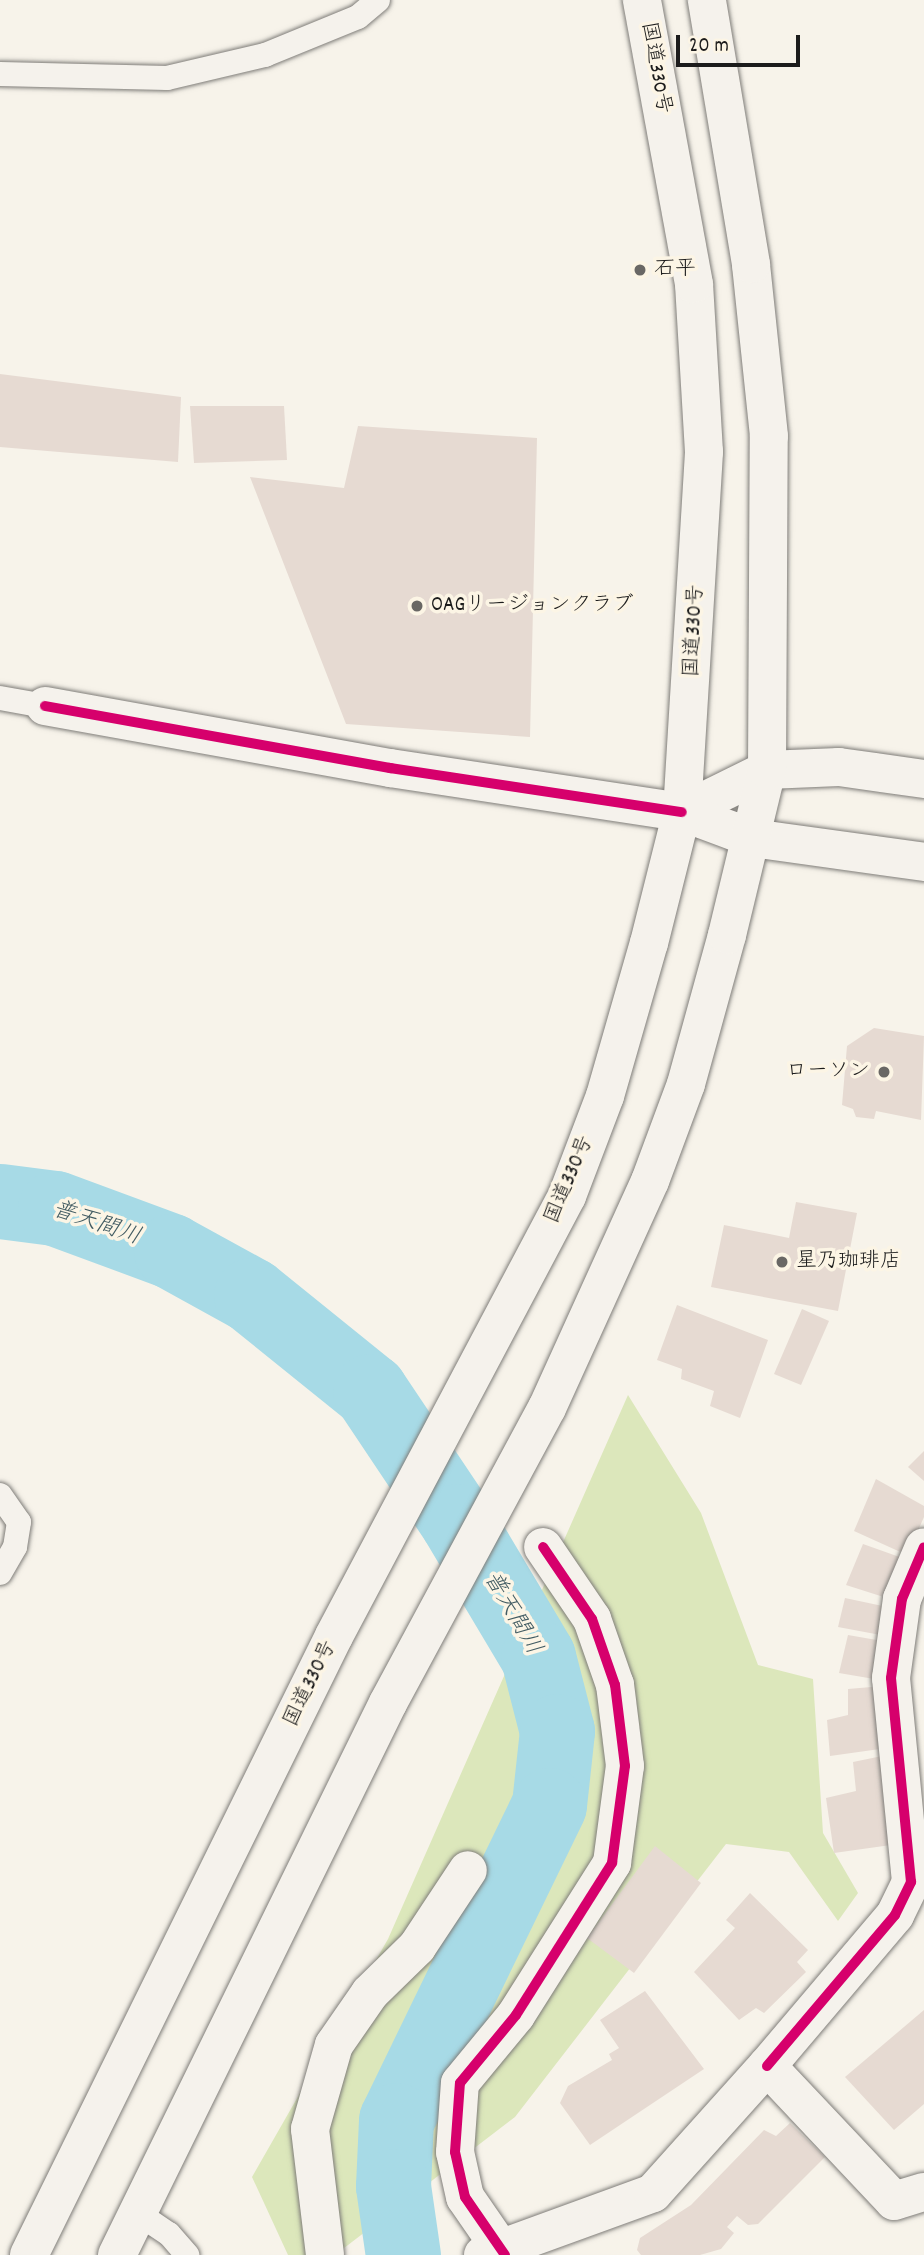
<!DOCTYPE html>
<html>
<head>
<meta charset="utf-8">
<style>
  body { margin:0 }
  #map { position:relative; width:924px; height:2255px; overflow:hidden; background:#f7f3ea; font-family:Dekko,"Klee One",sans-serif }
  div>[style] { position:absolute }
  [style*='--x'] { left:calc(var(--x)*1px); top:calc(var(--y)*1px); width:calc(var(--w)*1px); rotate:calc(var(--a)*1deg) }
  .green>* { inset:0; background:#dce7bb }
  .river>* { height:75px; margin:-37.5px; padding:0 37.5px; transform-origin:37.5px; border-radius:37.5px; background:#a7dae6 }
  .building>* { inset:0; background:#e6dad2 }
  .roads { filter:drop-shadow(0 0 2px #7f7d79) drop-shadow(0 0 2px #7f7d79) }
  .service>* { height:24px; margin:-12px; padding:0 12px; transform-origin:12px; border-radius:12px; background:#f5f2ec }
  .minor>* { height:38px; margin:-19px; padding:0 19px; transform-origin:19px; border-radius:19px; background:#f5f2ec }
  .tertiary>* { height:38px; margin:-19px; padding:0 19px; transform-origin:19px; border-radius:19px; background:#f5f2ec }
  .primary>* { height:38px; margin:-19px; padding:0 19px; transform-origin:19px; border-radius:19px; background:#f5f2ec }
  .trunk>* { height:38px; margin:-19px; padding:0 19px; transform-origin:19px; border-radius:19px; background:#f5f2ec }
  .cycleway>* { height:10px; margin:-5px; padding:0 5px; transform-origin:5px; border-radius:5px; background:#d6006c }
  .dots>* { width:19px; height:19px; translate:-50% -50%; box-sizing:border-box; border:4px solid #fcf5e5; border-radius:50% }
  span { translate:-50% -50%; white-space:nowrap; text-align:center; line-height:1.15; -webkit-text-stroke:7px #fcf5e5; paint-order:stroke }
  .street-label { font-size:21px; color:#1c1c1c }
  .poi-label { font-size:21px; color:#1c1c1c }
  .left { translate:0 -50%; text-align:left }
  .right { translate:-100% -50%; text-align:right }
  .water-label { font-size:23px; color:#415b62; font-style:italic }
  .scale { position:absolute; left:676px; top:35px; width:124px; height:32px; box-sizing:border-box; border:4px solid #1c1c1c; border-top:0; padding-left:9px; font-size:21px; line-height:24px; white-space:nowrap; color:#1c1c1c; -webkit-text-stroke:5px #fcf5e5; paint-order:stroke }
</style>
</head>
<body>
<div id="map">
  <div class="green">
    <i style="clip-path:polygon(628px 1395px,701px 1513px,758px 1665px,813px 1679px,823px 1833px,858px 1893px,838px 1921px,789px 1852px,726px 1844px,515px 2117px,335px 2255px,288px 2255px,252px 2177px,388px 1939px)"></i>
  </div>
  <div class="river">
    <i style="--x:0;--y:1201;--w:55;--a:7.3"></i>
    <i style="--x:55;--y:1208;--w:124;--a:20.3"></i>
    <i style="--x:171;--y:1251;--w:91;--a:28.8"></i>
    <i style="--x:251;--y:1295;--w:153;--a:38.9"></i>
    <i style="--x:370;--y:1391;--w:156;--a:56.2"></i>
    <i style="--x:457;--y:1521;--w:158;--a:59.2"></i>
    <i style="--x:538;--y:1657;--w:76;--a:75.6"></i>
    <i style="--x:557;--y:1731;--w:74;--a:96.2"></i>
    <i style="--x:549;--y:1805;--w:350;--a:115.9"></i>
    <i style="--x:396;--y:2120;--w:66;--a:92.6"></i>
    <i style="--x:393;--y:2186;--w:70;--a:81.8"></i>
  </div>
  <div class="building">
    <i style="clip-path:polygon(0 374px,181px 397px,178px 462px,0 447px)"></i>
    <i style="clip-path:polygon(190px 406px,284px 406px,287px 460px,194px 463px)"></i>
    <i style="clip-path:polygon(358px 426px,537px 438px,530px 737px,346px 724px,250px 477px,344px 488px)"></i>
    <i style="clip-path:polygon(874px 1028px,924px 1036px,921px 1120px,876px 1111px,874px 1119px,856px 1117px,853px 1109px,842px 1105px,847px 1046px)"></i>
    <i style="clip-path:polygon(796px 1202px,857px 1213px,838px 1311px,711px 1287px,724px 1225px,789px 1238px)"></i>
    <i style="clip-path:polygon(677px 1305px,768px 1340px,740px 1418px,710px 1406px,714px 1391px,681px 1379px,682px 1369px,657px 1360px)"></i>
    <i style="clip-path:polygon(802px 1309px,829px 1321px,801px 1385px,774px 1374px)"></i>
    <i style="clip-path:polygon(924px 1451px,924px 1481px,908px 1467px)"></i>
    <i style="clip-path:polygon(876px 1479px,924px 1506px,924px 1517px,907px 1555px,854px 1531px)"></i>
    <i style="clip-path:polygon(863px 1544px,908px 1560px,893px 1600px,846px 1585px)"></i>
    <i style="clip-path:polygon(845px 1598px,892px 1608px,886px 1636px,838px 1627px)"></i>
    <i style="clip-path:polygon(848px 1635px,888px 1642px,880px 1680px,839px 1673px)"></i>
    <i style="clip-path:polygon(883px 1686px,887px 1748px,830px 1756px,827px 1720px,848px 1715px,848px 1689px)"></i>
    <i style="clip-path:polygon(887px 1755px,898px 1844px,834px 1853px,826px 1798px,856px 1791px,853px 1762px)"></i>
    <i style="clip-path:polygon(655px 1846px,701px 1883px,634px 1973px,587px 1938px)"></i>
    <i style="clip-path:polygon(750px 1893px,808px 1950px,797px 1962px,806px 1972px,764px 2013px,756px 2008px,739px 2020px,694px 1972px,735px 1928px,726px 1920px)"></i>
    <i style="clip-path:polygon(645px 1991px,704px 2069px,590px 2145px,560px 2103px,568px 2086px,612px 2060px,609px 2054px,619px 2048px,600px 2020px)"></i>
    <i style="clip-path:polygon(924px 2010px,924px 2104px,894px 2130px,845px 2077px)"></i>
    <i style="clip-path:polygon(790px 2123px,825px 2157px,758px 2224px,748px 2225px,737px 2216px,727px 2227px,734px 2233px,721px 2249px,700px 2255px,641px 2255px,637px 2250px,640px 2238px,691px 2205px,764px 2130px,776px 2136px)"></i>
  </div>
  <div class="roads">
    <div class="service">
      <i style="--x:0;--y:74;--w:167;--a:1.4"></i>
      <i style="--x:167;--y:78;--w:101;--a:-13.2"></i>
      <i style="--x:265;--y:55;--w:100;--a:-22.2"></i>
      <i style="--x:358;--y:17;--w:26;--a:-40"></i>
      <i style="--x:0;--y:698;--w:46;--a:10.1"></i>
      <i style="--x:0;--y:1495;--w:33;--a:55"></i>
      <i style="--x:19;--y:1522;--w:25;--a:99"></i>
      <i style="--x:15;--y:1547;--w:30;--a:120"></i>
      <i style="--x:139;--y:2214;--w:36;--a:34"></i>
      <i style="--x:169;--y:2234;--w:28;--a:49"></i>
    </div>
    <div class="minor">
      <i style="--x:767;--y:2066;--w:198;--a:-49.7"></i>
      <i style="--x:895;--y:1915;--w:37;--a:-64"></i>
      <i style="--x:911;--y:1882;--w:205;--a:-95.6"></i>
      <i style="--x:891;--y:1678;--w:80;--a:-82.1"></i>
      <i style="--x:902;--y:1599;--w:56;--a:-67.1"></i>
      <i style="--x:325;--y:2255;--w:127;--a:-96.8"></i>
      <i style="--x:310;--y:2129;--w:87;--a:-74.1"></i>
      <i style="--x:334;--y:2045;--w:63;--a:-55.3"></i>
      <i style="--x:370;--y:1993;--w:66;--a:-44.4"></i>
      <i style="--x:417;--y:1947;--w:92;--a:-56.5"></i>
      <i style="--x:483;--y:2255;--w:181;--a:-20"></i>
      <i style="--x:653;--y:2193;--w:171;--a:-48.1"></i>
      <i style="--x:767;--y:2066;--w:185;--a:46.7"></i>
      <i style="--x:894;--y:2201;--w:31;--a:-17"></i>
      <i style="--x:505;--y:2255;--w:70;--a:-124.6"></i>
      <i style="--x:465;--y:2197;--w:46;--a:-102.5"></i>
      <i style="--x:455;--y:2152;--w:69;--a:-85.9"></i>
      <i style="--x:460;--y:2083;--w:88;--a:-50.5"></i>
      <i style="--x:516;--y:2015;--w:180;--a:-57.7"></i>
      <i style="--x:612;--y:1863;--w:98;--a:-82.4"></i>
      <i style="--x:625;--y:1766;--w:82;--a:-97"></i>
      <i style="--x:615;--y:1685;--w:70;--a:-109.2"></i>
      <i style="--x:592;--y:1619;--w:87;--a:-124.2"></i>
    </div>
    <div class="tertiary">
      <i style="--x:45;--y:706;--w:351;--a:10.2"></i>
      <i style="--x:390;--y:768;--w:295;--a:8.6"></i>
    </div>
    <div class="primary">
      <i style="--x:682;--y:812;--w:95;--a:-26.3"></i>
      <i style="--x:767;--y:770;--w:72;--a:-2.4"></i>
      <i style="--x:839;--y:767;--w:86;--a:8"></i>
      <i style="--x:682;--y:812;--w:75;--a:20.4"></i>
      <i style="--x:752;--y:838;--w:174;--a:7.9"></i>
    </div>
    <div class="trunk">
      <i style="--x:29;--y:2255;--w:690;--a:-63.77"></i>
      <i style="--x:334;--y:1636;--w:498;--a:-62.1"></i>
      <i style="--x:567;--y:1196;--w:107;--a:-69.2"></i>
      <i style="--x:605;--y:1096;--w:159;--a:-74"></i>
      <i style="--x:649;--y:943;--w:135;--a:-75.9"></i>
      <i style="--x:682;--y:812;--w:361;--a:-86.5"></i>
      <i style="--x:704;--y:452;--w:168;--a:-93.4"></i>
      <i style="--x:694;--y:284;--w:289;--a:-100.4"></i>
      <i style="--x:117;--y:2255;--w:615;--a:-63.85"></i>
      <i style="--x:388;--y:1703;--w:335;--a:-61.7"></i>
      <i style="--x:547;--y:1408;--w:249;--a:-65.6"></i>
      <i style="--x:650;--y:1181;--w:103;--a:-69.6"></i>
      <i style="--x:686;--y:1084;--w:155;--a:-74.6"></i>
      <i style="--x:727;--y:935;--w:170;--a:-76.4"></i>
      <i style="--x:767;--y:770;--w:334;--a:-89.7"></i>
      <i style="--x:769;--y:436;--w:173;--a:-96"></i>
      <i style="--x:751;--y:264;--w:268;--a:-99.5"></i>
    </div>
  </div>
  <div class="cycleway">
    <i style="--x:45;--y:706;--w:351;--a:10.2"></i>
    <i style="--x:390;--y:768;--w:295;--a:8.6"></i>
    <i style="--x:767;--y:2066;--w:198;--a:-49.7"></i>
    <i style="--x:895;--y:1915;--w:37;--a:-64"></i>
    <i style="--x:911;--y:1882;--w:205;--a:-95.6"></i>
    <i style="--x:891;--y:1678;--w:80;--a:-82.1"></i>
    <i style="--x:902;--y:1599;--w:56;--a:-67.1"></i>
    <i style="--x:505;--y:2255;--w:70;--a:-124.6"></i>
    <i style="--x:465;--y:2197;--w:46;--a:-102.5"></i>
    <i style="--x:455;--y:2152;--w:69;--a:-85.9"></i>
    <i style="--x:460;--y:2083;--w:88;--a:-50.5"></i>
    <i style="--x:516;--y:2015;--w:180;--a:-57.7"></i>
    <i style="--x:612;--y:1863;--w:98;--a:-82.4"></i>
    <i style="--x:625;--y:1766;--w:82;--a:-97"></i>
    <i style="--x:615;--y:1685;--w:70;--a:-109.2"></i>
    <i style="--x:592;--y:1619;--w:87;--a:-124.2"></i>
  </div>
  <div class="dots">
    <i style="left:640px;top:270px;background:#696764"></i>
    <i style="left:417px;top:606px;background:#696764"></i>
    <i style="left:884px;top:1072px;background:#696764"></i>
    <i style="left:782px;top:1262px;background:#696764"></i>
  </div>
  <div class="street-label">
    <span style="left:655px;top:68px;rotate:80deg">国道330号</span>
    <span style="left:695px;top:631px;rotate:-87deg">国道330号</span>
    <span style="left:570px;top:1180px;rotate:-67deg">国道330号</span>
    <span style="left:311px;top:1684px;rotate:-64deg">国道330号</span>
  </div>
  <div class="poi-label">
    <span class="left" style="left:654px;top:270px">石平</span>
    <span class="left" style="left:431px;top:606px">OAGリージョンクラブ</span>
    <span class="right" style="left:870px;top:1072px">ローソン</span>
    <span class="left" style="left:796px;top:1262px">星乃珈琲店</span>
  </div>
  <div class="water-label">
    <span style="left:96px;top:1225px;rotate:19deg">普天間川</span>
    <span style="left:511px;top:1614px;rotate:60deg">普天間川</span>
  </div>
  <div class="scale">20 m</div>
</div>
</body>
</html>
